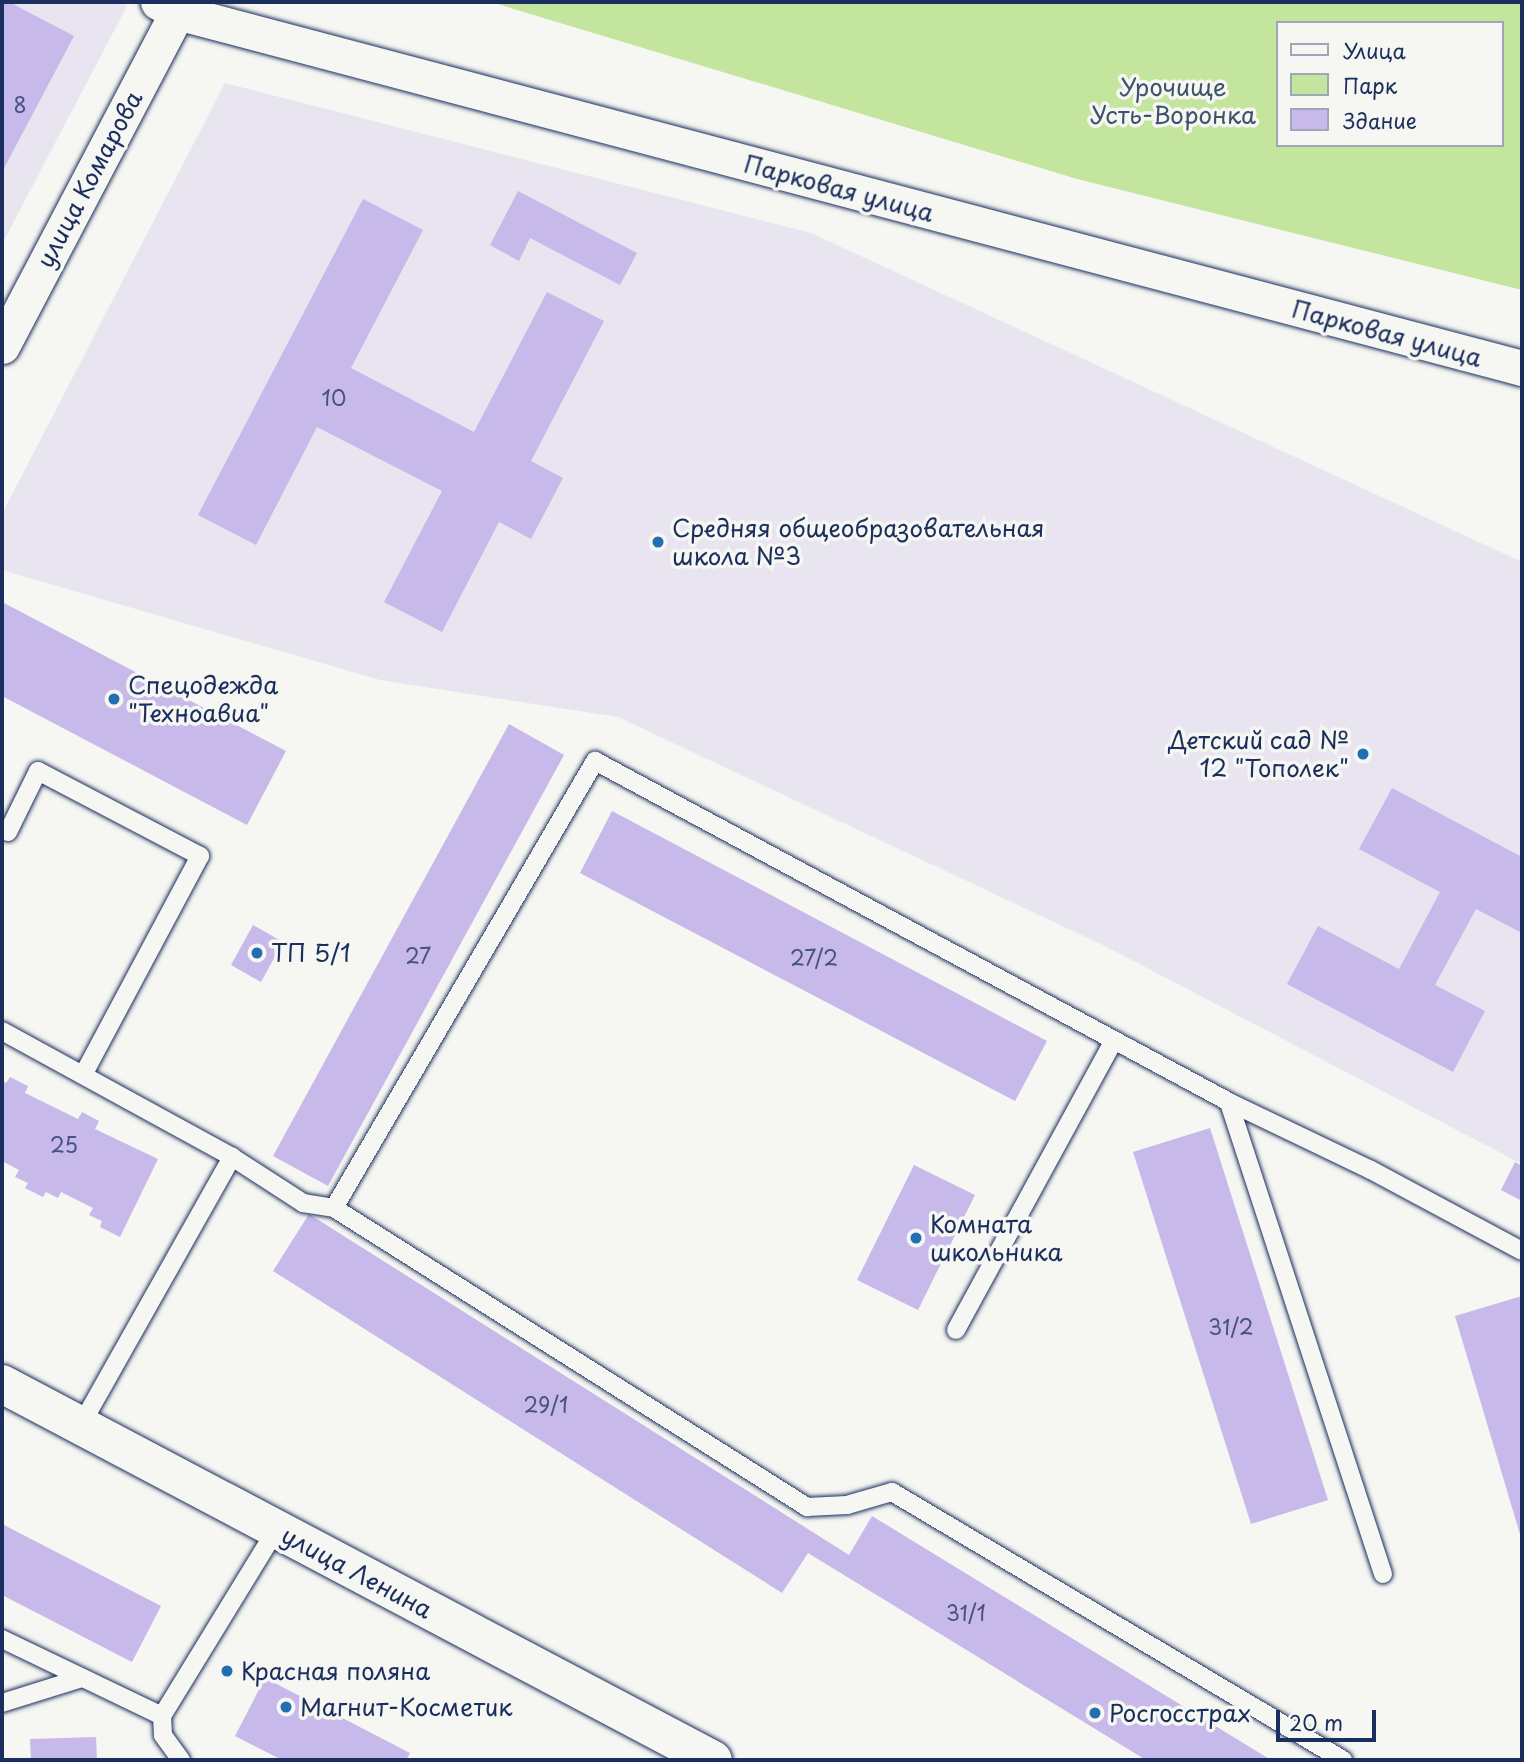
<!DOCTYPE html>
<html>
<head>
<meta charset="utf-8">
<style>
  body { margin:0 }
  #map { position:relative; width:1524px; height:1762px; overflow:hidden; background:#f6f6f2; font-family:"Playpen Sans",sans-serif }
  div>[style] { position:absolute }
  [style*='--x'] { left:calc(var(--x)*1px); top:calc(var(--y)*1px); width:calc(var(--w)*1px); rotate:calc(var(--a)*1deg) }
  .built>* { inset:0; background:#e8e4f0 }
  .green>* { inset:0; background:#c4e59e }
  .building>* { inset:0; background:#c7b9ea }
  .roads { filter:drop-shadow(0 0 2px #1b2f5e) drop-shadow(0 0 2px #1b2f5e) }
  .service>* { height:18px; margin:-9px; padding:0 9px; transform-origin:9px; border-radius:9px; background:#f6f6f2 }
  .minor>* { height:35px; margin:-17.5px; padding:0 17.5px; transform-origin:17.5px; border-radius:17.5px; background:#f6f6f2 }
  .secondary>* { height:38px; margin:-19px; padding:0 19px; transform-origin:19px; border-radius:19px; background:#f6f6f2 }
  .dots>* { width:19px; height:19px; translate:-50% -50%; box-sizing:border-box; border:4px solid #f6f6f2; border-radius:50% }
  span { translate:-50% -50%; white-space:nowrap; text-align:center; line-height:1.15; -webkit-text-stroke:7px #f6f6f2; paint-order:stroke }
  .number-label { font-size:21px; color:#465281 }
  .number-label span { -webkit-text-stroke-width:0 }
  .park-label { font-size:24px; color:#3d536b }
  .street-label { font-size:24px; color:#1b2f5e }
  .poi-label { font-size:24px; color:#1b2f5e }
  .left { translate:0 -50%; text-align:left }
  .right { translate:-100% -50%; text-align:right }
  .frame { position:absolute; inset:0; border:4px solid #1b2f5e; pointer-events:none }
  .legend { position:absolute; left:1276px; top:21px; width:228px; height:126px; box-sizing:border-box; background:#f6f6f2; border:2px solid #9ea6b7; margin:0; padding:9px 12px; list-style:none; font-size:21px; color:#1b2f5e }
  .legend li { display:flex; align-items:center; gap:14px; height:35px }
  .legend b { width:35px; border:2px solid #9ea6b7 }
  .scale { position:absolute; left:1276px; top:1710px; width:100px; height:32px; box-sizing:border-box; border:4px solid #1b2f5e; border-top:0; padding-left:9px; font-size:21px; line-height:24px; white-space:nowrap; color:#1b2f5e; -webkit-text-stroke:5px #f6f6f2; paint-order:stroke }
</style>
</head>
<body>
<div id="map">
  <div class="built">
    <i style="clip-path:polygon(2px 2px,119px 2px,127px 6px,2px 244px)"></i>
    <i style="clip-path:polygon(225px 83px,811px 233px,1522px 562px,1522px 1164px,1105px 946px,618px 717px,380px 680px,2px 570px,2px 514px)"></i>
  </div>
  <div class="green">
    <i style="clip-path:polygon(evenodd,491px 2px,1522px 2px,1522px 290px,1077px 179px,491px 2px,1277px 23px,1501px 23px,1501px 145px,1277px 145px,1277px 23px)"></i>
  </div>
  <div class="building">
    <i style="clip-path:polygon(2px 2px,9px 2px,74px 36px,2px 172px)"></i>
    <i style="clip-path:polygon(518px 191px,637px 253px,620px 285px,530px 238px,519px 261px,490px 245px)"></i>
    <i style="clip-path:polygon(363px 199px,423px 230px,351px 368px,474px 432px,547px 292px,604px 321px,531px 461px,563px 478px,531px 539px,499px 522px,442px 632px,384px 602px,442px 491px,317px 427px,256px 545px,198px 515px)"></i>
    <i style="clip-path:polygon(2px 602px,286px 751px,247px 825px,2px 696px)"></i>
    <i style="clip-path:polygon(509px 724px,564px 755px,328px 1186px,273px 1156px)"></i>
    <i style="clip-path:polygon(1392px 788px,1522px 857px,1522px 933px,1476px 909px,1435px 985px,1485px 1011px,1453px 1072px,1287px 984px,1318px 926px,1399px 969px,1440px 892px,1359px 849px)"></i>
    <i style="clip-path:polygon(612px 811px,1047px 1041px,1015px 1101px,580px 873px)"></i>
    <i style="clip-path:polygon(253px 925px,283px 942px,261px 982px,231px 965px)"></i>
    <i style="clip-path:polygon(10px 1077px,28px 1086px,25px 1093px,78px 1119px,82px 1112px,99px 1121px,95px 1129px,158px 1159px,120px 1237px,100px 1227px,102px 1221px,89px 1215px,93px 1208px,61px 1192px,58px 1198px,46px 1192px,43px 1197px,25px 1188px,28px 1183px,15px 1177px,19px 1170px,2px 1161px,2px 1081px,6px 1083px)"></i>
    <i style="clip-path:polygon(1210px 1128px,1328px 1500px,1251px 1524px,1133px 1152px)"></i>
    <i style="clip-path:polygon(1515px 1162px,1522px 1166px,1522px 1201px,1501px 1190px)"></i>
    <i style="clip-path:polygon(914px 1165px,975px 1195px,918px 1310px,857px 1280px)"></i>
    <i style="clip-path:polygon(309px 1214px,849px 1555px,872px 1516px,1271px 1760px,1146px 1760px,808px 1553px,782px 1593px,273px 1271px)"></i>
    <i style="clip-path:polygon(1522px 1296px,1522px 1541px,1455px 1316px)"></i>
    <i style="clip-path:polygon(2px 1524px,161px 1606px,132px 1662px,2px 1595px)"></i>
    <i style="clip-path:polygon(265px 1678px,410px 1753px,406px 1760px,282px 1760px,235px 1736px)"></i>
    <i style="clip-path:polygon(96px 1737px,97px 1760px,31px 1760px,30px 1739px)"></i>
  </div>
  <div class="roads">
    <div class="service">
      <i style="--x:8;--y:832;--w:68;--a:-63.8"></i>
      <i style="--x:38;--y:771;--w:183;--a:27.7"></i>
      <i style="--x:200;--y:856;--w:248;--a:118.1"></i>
      <i style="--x:2;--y:1031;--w:262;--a:28.7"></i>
      <i style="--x:232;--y:1157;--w:85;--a:32.9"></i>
      <i style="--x:303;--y:1203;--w:31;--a:9"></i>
      <i style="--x:334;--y:1208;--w:518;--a:-59.72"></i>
      <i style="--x:595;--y:761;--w:720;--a:28.27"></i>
      <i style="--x:334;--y:1208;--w:560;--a:32.3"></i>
      <i style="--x:807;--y:1507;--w:40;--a:-2.9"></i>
      <i style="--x:847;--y:1505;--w:47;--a:-16.1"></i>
      <i style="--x:892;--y:1492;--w:525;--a:30.72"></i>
      <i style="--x:956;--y:1330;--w:330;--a:-61.4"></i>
      <i style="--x:81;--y:1425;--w:308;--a:-60.6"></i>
      <i style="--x:1383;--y:1574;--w:496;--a:-108.1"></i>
      <i style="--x:1229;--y:1102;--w:157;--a:25.6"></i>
      <i style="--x:1371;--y:1170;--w:171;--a:28.2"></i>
      <i style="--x:2;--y:1639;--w:178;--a:25.7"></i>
      <i style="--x:2;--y:1703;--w:84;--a:-17.4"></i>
      <i style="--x:181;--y:1760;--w:31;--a:-126"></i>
      <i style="--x:163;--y:1735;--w:19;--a:-93"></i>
      <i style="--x:162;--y:1716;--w:218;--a:-58.5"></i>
    </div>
    <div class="minor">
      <i style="--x:158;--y:2;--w:21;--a:28"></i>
      <i style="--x:177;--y:12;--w:1391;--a:14.83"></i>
      <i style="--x:2;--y:346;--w:377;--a:-62.3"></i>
    </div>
    <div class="secondary">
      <i style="--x:2;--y:1384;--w:804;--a:27.87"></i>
    </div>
  </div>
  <div class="dots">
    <i style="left:658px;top:542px;background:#1f6fb2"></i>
    <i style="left:114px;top:699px;background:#1f6fb2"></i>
    <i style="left:1363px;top:754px;background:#1f6fb2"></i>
    <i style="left:257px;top:953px;background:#1f6fb2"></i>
    <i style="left:916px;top:1238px;background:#1f6fb2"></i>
    <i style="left:227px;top:1671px;background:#1f6fb2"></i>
    <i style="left:286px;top:1707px;background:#1f6fb2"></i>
    <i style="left:1095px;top:1713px;background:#1f6fb2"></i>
  </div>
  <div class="number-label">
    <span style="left:20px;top:104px">8</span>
    <span style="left:334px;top:397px">10</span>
    <span style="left:418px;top:955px">27</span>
    <span style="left:814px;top:957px">27/2</span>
    <span style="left:64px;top:1144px">25</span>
    <span style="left:1231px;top:1326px">31/2</span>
    <span style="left:546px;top:1404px">29/1</span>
    <span style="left:966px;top:1612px">31/1</span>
  </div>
  <div class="park-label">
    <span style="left:1173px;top:101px">Урочище<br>Усть-Воронка</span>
  </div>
  <div class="street-label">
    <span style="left:89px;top:179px;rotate:-62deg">улица Комарова</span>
    <span style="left:839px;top:188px;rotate:15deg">Парковая улица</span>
    <span style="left:1387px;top:333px;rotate:15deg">Парковая улица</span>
    <span style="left:357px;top:1572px;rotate:28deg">улица Ленина</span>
  </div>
  <div class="poi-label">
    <span class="left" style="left:672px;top:542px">Средняя общеобразовательная<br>школа №3</span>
    <span class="left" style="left:128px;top:699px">Спецодежда<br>"Техноавиа"</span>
    <span class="right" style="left:1349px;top:754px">Детский сад №<br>12 "Тополек"</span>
    <span class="left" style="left:271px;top:953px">ТП 5/1</span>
    <span class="left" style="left:930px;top:1238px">Комната<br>школьника</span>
    <span class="left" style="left:241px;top:1671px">Красная поляна</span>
    <span class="left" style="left:300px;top:1707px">Магнит-Косметик</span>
    <span class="left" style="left:1109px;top:1713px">Росгосстрах</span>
  </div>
  <div class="frame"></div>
  <ul class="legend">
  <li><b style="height:9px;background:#f6f6f2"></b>Улица</li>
  <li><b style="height:19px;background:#c4e59e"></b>Парк</li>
  <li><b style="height:19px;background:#c7b9ea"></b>Здание</li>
  </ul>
  <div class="scale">20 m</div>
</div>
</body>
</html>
